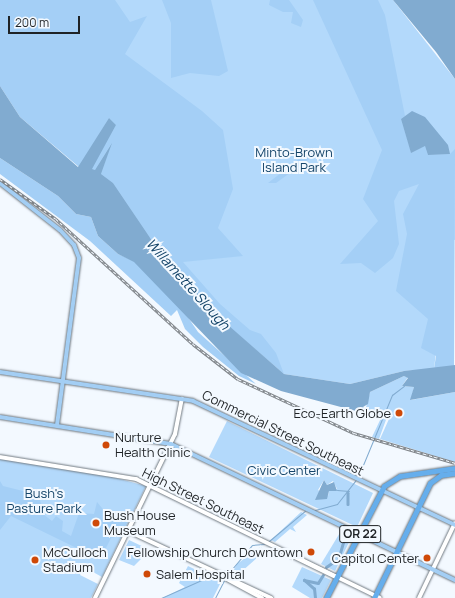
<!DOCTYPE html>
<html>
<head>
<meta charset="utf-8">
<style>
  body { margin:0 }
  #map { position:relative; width:455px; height:598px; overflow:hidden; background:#f3f9ff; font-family:Manrope,sans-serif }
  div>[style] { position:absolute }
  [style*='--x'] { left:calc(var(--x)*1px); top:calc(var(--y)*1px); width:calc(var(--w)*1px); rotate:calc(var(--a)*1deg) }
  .green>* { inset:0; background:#b3d9fb }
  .forest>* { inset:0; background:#a4cff6 }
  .water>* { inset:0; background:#81abd0 }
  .stream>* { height:1px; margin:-0.5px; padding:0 0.5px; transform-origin:0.5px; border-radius:0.5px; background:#81abd0 }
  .canal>* { height:2.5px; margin:-1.25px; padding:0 1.25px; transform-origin:1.25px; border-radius:1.25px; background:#81abd0 }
  .roads { filter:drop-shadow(0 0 1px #717a82) drop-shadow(0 0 1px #717a82) }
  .secondary>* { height:4px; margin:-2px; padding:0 2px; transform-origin:2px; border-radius:2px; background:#fff }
  .primary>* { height:4px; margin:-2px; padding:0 2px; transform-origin:2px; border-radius:2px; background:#a3cef4 }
  .highway>* { height:5px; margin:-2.5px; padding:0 2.5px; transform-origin:2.5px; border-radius:2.5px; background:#66aeec }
  .rail>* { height:2.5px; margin-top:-1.25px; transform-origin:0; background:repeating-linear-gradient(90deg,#f3f9ff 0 3px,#7e8388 0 6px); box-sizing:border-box; border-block:1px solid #7e8388 }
  .dots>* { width:11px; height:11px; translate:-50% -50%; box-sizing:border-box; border:2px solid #f3f9ff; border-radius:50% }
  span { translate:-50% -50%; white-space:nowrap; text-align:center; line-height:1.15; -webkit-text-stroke:4px #f3f9ff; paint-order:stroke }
  .shield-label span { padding:1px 3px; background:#f3f9ff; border:1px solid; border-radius:3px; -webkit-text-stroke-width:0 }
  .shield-label { font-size:12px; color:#1f2326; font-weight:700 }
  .park-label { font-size:13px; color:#15456a }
  .poi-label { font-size:13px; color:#1f2326 }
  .right { translate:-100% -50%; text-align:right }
  .left { translate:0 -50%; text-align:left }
  .street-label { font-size:13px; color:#1f2326 }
  .water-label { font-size:14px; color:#134368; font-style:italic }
  .scale { position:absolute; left:8px; top:16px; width:72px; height:18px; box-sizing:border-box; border:2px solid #1f2326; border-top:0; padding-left:5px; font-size:12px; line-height:14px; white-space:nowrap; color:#1f2326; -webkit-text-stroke:3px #f3f9ff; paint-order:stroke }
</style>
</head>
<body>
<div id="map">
  <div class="green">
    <i style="clip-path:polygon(0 0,393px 0,455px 79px,455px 240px,449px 239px,434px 369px,404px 371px,350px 384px,284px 374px,0 86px)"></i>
    <i style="clip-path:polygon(404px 376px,408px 377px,402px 386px,414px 387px,411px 400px,455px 392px,455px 462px,380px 439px,389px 419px,387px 417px,379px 439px,372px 437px,382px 416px,365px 411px,370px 392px)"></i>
    <i style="clip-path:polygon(evenodd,227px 421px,373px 493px,357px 527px,209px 457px,227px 421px,324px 480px,327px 485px,333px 481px,337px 489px,329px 491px,328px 496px,318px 490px,324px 480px)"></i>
    <i style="clip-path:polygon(0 458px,94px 472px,146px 486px,102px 577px,84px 567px,80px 575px,98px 584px,91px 598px,0 598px)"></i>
    <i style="clip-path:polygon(301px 512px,307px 515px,293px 527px,296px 532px,290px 529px,275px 542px,271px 540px)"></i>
    <i style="clip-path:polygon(341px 531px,352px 536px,335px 571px,321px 564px)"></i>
    <i style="clip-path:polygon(129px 540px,150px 550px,134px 566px,119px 560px)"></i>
    <i style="clip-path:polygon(260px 547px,272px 553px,259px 556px,240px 573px,242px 581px,231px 575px,237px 564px)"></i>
    <i style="clip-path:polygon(188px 566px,221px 582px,213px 598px,163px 598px,185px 587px,179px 583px)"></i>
    <i style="clip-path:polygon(302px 567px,331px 580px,322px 598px,310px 598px,292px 587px)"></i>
  </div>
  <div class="forest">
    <i style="clip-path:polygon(0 0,115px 0,130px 22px,147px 16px,125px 54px,202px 111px,223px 130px,233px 189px,218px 228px,243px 256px,183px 262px,220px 304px,250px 330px,261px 334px,276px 353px,284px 374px,220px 319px,159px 251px,113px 183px,101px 174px,111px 144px,95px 170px,91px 169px,116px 125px,109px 118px,79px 167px,20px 117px,0 86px)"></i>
    <i style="clip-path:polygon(211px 0,228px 71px,219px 76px,190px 73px,171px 78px,171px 23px,162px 0)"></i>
    <i style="clip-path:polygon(270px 0,289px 0,303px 20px,301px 27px,291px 23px,293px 12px,283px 12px,269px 5px)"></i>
    <i style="clip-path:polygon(313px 0,378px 0,385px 15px,405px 116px,401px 119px,411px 152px,425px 146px,428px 155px,450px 154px,455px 149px,454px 366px,434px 369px,436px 356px,421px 348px,428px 319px,396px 291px,407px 234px,403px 214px,419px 184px,399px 191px,394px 201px,399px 244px,393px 258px,375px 273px,361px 263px,340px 264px,378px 221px,363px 199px,382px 150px)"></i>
    <i style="clip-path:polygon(313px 148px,315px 155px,276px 183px,268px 183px)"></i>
    <i style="clip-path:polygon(0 158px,58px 196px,76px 214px,91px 217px,98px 236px,118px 254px,134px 261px,181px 307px,198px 332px,256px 384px,239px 376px,203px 347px,185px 329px,177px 310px,171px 316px,90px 241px,0 174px)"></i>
    <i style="clip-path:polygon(0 481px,3px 486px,39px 495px,43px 514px,52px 521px,56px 516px,63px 521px,62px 531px,71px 536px,79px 513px,94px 514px,97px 502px,107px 514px,127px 522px,119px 536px,111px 538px,103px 554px,97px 558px,11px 516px,0 530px)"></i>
  </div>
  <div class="water">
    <i style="clip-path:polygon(393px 0,455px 0,455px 79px,436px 52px)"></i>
    <i style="clip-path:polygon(0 86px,20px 117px,78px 167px,109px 118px,116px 125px,92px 169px,95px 170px,112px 143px,101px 174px,113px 183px,159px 251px,220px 318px,284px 374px,350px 384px,404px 371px,455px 365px,455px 392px,410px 400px,414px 387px,402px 386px,408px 378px,404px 376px,370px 392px,368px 404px,363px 407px,367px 414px,281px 391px,241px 373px,134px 262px,118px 254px,98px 236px,91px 217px,76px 214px,58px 196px,0 158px)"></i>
    <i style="clip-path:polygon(412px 111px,425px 117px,448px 145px,450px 154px,428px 155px,425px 146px,411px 153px,401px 119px)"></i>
    <i style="clip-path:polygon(324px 480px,327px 485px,334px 482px,337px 491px,329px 491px,327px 499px,315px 500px)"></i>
  </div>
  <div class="stream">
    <i style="--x:358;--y:477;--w:89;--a:-67.5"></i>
    <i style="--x:392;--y:395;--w:15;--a:-37"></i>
    <i style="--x:337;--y:490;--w:12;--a:5"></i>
    <i style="--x:315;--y:510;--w:23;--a:-15"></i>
    <i style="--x:337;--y:504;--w:31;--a:-52"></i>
    <i style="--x:269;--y:541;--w:48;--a:-40"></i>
    <i style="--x:220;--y:572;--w:10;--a:-17"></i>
    <i style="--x:226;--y:576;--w:40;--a:-50"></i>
    <i style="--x:252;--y:545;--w:12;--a:-5"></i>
    <i style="--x:161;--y:598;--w:59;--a:-24"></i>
    <i style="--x:215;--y:598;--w:20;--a:-63"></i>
  </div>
  <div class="canal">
    <i style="--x:348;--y:493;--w:11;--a:90"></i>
    <i style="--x:338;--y:560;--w:19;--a:-74"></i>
    <i style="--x:326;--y:567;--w:7;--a:-34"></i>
    <i style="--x:315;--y:598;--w:9;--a:-96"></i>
    <i style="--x:314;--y:589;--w:13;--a:-138"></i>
    <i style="--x:304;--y:580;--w:14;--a:12"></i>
    <i style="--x:318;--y:583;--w:9;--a:-58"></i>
  </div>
  <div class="roads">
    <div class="secondary">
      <i style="--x:0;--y:457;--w:138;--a:9.2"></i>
      <i style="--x:136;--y:479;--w:271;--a:26"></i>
      <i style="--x:128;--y:531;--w:158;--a:25.1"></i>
      <i style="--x:278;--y:549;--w:64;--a:25.8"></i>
      <i style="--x:225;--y:578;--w:42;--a:28.4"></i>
      <i style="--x:95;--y:598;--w:182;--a:-64"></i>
      <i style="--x:175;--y:434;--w:36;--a:-79"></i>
      <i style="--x:419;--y:598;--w:83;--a:-64.4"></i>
    </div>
    <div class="primary">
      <i style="--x:0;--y:183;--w:76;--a:38.1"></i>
      <i style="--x:60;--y:230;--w:21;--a:47"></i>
      <i style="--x:74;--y:245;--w:14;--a:69"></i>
      <i style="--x:79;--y:258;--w:168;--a:97.5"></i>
      <i style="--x:0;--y:372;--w:195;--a:8.5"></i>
      <i style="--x:193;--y:401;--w:290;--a:25.3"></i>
      <i style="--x:0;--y:417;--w:173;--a:9"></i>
      <i style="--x:171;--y:444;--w:315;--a:25.6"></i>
    </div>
    <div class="highway">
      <i style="--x:326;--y:598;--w:126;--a:-62.6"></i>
      <i style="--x:384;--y:486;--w:19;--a:-32"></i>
      <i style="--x:400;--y:476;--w:56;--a:-8.3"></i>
      <i style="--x:374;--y:598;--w:128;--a:-64"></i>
      <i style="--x:430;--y:483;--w:14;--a:-36"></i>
      <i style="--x:441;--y:475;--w:14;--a:-8"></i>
    </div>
  </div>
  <div class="rail">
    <i style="--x:0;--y:179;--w:69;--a:35.5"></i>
    <i style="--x:56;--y:219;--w:185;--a:42.4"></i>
    <i style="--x:193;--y:344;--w:57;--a:37.9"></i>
    <i style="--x:238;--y:379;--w:128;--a:25"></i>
    <i style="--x:354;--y:433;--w:105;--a:16.5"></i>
  </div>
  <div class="dots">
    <i style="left:399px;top:413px;background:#cf4908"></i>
    <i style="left:106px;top:445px;background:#cf4908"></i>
    <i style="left:96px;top:523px;background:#cf4908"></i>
    <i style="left:311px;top:552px;background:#cf4908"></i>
    <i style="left:427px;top:558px;background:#cf4908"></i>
    <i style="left:35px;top:560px;background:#cf4908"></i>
    <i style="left:147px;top:574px;background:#cf4908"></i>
  </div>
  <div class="shield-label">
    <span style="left:360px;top:534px">OR 22</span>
  </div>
  <div class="park-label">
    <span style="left:294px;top:160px">Minto-Brown<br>Island Park</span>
    <span style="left:284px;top:470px">Civic Center</span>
    <span style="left:44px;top:501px">Bush's<br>Pasture Park</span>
  </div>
  <div class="poi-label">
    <span class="right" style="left:391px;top:413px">Eco-Earth Globe</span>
    <span class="left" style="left:115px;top:445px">Nurture<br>Health Clinic</span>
    <span class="left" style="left:104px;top:523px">Bush House<br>Museum</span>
    <span class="right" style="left:303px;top:552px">Fellowship Church Downtown</span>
    <span class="left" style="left:43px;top:560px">McCulloch<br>Stadium</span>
    <span class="right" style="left:419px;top:558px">Capitol Center</span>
    <span class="left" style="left:156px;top:574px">Salem Hospital</span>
  </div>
  <div class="street-label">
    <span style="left:283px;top:433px;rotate:26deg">Commercial Street Southeast</span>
    <span style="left:203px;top:501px;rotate:26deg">High Street Southeast</span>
  </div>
  <div class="water-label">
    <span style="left:188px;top:284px;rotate:48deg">Willamette Slough</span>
  </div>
  <div class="scale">200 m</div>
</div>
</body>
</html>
